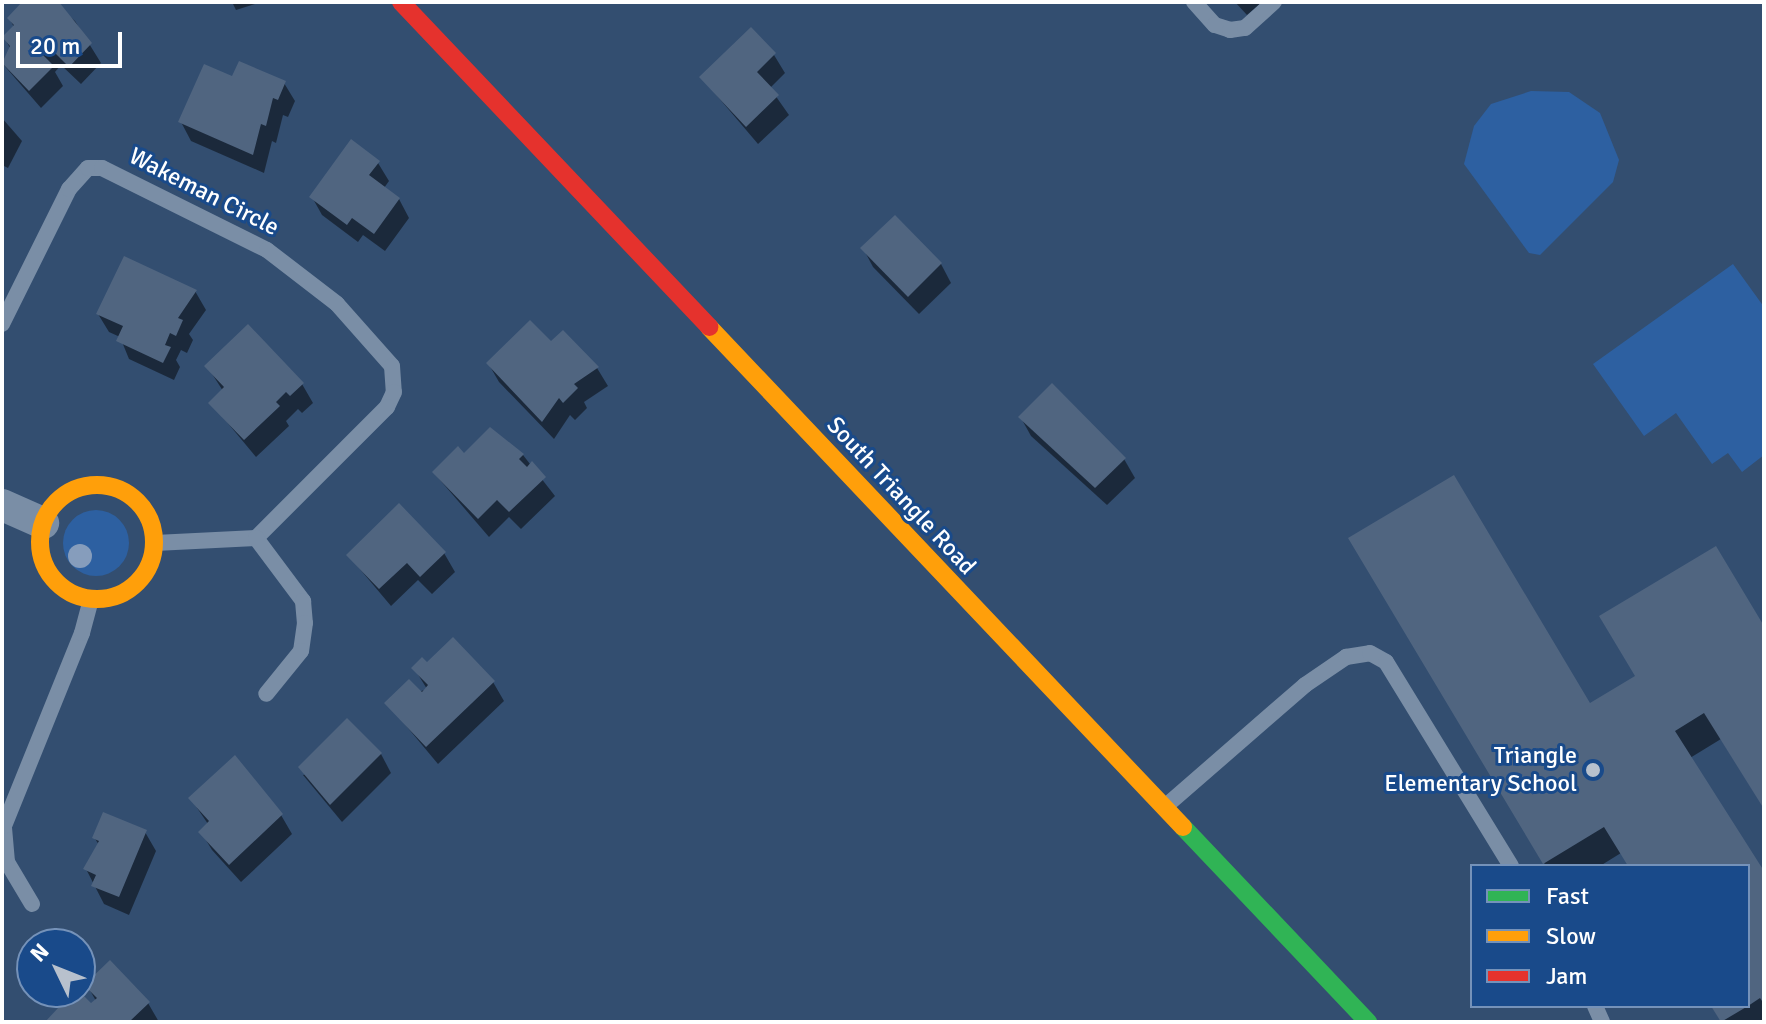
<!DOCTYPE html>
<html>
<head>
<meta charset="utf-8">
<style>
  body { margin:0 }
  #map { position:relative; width:1766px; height:1024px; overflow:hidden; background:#334e70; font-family:Signika,sans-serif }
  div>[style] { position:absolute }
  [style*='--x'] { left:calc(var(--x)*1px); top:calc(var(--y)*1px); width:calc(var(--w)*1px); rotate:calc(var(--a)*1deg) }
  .green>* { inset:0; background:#2d60a1 }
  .round { border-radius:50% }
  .shadow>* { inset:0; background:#0007 }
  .building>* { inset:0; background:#506580 }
  .lane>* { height:16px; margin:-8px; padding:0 8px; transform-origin:8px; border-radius:8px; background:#7a8ea6 }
  .street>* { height:32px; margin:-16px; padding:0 16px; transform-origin:16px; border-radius:16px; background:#7a8ea6 }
  .fast>* { height:18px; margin:-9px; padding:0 9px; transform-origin:9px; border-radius:9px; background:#30b455 }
  .slow>* { height:18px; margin:-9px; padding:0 9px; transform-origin:9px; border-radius:9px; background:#ff9f0a }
  .slow>.ring { margin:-9px; padding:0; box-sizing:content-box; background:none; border:18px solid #ff9f0a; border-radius:50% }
  .jam>* { height:18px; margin:-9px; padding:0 9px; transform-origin:9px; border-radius:9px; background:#e5322d }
  .trees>* { width:24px; height:24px; margin:-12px; border-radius:50%; background:#869dbc }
  .dots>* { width:22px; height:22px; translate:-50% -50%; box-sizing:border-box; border:4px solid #194a8a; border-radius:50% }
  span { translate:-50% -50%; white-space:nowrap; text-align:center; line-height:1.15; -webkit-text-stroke:6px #194a8a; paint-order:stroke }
  .street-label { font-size:24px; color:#fff }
  .poi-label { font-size:24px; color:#fff }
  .right { translate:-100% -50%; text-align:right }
  .frame { position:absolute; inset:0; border:4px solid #fff; pointer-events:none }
  .legend { position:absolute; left:1470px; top:864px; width:280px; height:144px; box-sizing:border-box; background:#194a8a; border:2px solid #7592b9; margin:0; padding:10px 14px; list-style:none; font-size:24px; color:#fff }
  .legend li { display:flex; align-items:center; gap:16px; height:40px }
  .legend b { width:40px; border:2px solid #7592b9 }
  .north { position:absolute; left:16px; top:928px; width:80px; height:80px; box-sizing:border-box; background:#194a8a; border:2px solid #7592b9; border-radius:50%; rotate:313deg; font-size:22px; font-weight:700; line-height:32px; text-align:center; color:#fff }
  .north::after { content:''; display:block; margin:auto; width:28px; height:36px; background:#b8c1cd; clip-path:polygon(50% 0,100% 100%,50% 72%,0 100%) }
  .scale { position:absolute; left:16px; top:32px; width:106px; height:36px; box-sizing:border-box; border:4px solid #fff; border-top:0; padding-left:10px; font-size:24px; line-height:28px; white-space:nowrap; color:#fff; -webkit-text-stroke:6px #194a8a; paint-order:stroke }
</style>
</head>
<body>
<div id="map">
  <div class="green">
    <i style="clip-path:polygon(1531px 91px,1569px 92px,1600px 113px,1619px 160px,1613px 182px,1540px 255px,1529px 253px,1464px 164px,1474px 126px,1491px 104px)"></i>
    <i style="clip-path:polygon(1733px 264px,1764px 307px,1764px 455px,1742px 472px,1728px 453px,1712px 464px,1676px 413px,1644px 436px,1593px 364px)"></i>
    <i class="round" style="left:63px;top:510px;width:66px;height:66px"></i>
  </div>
  <div class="shadow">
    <i style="clip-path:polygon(25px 2px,53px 2px,75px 21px,101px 63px,81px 84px,61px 65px,55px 72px,63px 86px,41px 108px,2px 63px,10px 48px,4px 37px,14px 27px,9px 18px)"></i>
    <i style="clip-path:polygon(232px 2px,255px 2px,255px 4px,236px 10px)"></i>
    <i style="clip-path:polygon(1235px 2px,1262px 2px,1247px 15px)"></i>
    <i style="clip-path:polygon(774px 55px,785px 73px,770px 88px,789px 115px,758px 144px,701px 77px)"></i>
    <i style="clip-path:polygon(233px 79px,284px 83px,295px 101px,288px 117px,283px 115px,276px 143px,272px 141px,264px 173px,191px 141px,181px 122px)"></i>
    <i style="clip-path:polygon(2px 118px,22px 141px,8px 168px,2px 165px)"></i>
    <i style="clip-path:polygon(378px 163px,389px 181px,384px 188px,399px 199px,409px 218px,385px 251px,363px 235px,358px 242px,322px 215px,312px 197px)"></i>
    <i style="clip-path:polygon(895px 217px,941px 264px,951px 283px,919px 314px,873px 267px,863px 248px)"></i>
    <i style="clip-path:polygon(195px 291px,206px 310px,189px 334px,193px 340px,187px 353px,181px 350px,176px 360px,180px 367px,174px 380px,129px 359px,120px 337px,109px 332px,98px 314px)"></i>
    <i style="clip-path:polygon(551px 344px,597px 368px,608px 386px,584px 402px,587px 408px,575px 420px,570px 415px,554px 439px,499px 382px,488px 363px)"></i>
    <i style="clip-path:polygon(207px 366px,302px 384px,313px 403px,302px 413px,298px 409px,286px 421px,289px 426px,256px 457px,211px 403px,223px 391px)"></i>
    <i style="clip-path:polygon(1021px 418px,1124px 459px,1135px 478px,1107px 505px,1031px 436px)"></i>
    <i style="clip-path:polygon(523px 455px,555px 496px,521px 529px,509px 517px,489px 537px,434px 473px)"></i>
    <i style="clip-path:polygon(444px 553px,455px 572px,432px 594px,418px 580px,391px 606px,348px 555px)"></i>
    <i style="clip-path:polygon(1366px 566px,1590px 705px,1764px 630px,1764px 807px,1721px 739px,1690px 758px,1764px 875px,1764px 1022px,1723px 1022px,1713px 1006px,1748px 1006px,1748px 866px,1629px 866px,1621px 853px,1600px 866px,1546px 866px)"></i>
    <i style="clip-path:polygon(427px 665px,493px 682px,504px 701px,438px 764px,387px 703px,427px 689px,414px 668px)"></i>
    <i style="clip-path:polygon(381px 754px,391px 773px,342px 822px,303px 775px)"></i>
    <i style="clip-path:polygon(191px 799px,281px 815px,292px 834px,241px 882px,212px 850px,201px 832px,208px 824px)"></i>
    <i style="clip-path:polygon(145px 832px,156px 851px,129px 915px,104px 904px,86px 869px,99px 845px,94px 837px)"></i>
    <i style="clip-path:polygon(87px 985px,148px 1003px,159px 1022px,48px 1022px,76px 992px,91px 1006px,96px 1001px)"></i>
  </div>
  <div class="building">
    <i style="clip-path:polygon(22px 2px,59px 2px,92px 43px,69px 67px,50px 48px,43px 55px,54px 66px,29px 91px,2px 63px,10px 46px,2px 37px,14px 25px,7px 18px)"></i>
    <i style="clip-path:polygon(751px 27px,776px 53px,757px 72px,779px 95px,746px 127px,699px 77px)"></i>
    <i style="clip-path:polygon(239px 61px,286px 81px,278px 100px,273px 98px,266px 126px,261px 124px,253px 155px,178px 122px,204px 64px,232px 76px)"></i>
    <i style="clip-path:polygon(351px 139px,380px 161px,369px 175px,400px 198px,374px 234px,352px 218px,347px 225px,309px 197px)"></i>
    <i style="clip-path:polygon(895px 215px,942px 263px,908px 297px,860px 248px)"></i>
    <i style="clip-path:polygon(124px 256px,197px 290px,178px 318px,183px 320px,176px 336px,170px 333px,165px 345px,171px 347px,163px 363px,116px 341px,123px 326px,96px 314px)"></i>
    <i style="clip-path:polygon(530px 320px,551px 341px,563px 330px,599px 367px,574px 384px,578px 388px,563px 403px,559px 398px,542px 422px,486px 363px)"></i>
    <i style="clip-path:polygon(248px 324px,304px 383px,290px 396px,286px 392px,276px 402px,280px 406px,244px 440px,208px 403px,224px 387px,204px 366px)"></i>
    <i style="clip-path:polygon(1052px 383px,1126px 458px,1095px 488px,1018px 417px)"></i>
    <i style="clip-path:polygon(490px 427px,524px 454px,519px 459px,527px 467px,532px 461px,546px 477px,509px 512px,497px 500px,478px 519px,432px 472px,458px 446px,464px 453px)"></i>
    <i style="clip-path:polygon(1454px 475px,1590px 703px,1635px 676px,1599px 616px,1716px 546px,1764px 626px,1764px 809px,1704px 713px,1675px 731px,1764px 871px,1764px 1004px,1760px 998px,1748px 1006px,1748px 866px,1628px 866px,1604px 827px,1543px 864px,1348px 538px)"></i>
    <i style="clip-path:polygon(399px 503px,446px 552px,420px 577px,407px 563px,379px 589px,346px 555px)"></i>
    <i style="clip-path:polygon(453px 637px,495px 681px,426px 747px,384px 703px,409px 679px,422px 692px,428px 685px,411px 668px,422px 657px,427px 662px)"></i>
    <i style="clip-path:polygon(347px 718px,382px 753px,330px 805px,298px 767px)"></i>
    <i style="clip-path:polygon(235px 755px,283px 814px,229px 865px,198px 832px,209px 821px,188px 798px)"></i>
    <i style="clip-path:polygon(103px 812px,147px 830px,119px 897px,91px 886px,96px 875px,83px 869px,99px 841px,92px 838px)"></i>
    <i style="clip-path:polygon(110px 960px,150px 1002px,129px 1022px,45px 1022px,73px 992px,80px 992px,91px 1003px,97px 998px,84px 985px)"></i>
    <i style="clip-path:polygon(1711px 1006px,1748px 1006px,1721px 1022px)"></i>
  </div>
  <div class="lane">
    <i style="--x:1194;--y:2;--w:31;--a:48"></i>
    <i style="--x:1215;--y:25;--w:16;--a:18"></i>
    <i style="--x:1230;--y:30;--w:15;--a:-8"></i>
    <i style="--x:1245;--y:28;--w:39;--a:-42"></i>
    <i style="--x:2;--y:324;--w:151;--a:-63.6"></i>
    <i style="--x:69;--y:189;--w:28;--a:-48"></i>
    <i style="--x:88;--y:168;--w:14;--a:0"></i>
    <i style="--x:102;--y:168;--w:184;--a:26.4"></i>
    <i style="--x:267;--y:250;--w:88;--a:37.6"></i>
    <i style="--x:337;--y:304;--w:83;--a:48.4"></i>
    <i style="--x:392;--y:366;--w:26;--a:86"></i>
    <i style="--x:394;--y:392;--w:17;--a:115"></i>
    <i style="--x:387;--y:407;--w:185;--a:135"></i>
    <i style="--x:256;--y:538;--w:101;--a:177.2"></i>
    <i style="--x:256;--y:538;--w:79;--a:53.3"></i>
    <i style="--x:303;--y:601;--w:22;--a:85"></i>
    <i style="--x:305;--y:623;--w:28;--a:98"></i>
    <i style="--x:301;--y:651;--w:55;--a:129.1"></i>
    <i style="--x:1167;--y:805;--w:183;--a:-41"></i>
    <i style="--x:1305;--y:685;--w:50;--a:-34.3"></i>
    <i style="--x:1346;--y:657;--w:24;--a:-9"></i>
    <i style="--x:1370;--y:653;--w:18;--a:29"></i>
    <i style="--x:1386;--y:662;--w:239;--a:58.5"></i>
    <i style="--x:32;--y:904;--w:49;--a:-120.8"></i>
    <i style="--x:7;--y:862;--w:36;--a:-95"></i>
    <i style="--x:4;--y:826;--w:208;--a:-68"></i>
    <i style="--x:82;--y:633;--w:35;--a:-75"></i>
    <i style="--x:1595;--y:1006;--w:17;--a:66"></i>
  </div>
  <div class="street">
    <i style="--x:2;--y:505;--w:45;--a:23.7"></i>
  </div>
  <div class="fast">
    <i style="--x:1183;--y:827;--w:269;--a:46.5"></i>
  </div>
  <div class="slow">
    <i style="--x:709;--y:327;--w:689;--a:46.53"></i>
    <i class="ring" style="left:40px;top:485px;width:96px;height:96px"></i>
  </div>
  <div class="jam">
    <i style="--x:401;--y:2;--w:448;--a:46.5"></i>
  </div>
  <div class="trees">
    <i style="left:80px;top:556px"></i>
  </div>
  <div class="dots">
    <i style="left:1593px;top:770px;background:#b8c1cd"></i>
  </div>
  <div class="street-label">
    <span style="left:204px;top:192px;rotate:27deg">Wakeman Circle</span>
    <span style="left:901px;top:496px;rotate:47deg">South Triangle Road</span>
  </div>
  <div class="poi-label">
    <span class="right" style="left:1577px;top:770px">Triangle<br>Elementary School</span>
  </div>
  <div class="frame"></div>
  <ul class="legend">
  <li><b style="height:10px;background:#30b455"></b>Fast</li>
  <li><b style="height:10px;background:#ff9f0a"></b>Slow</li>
  <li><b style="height:10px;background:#e5322d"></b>Jam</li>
  </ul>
  <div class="north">N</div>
  <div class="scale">20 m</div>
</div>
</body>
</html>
